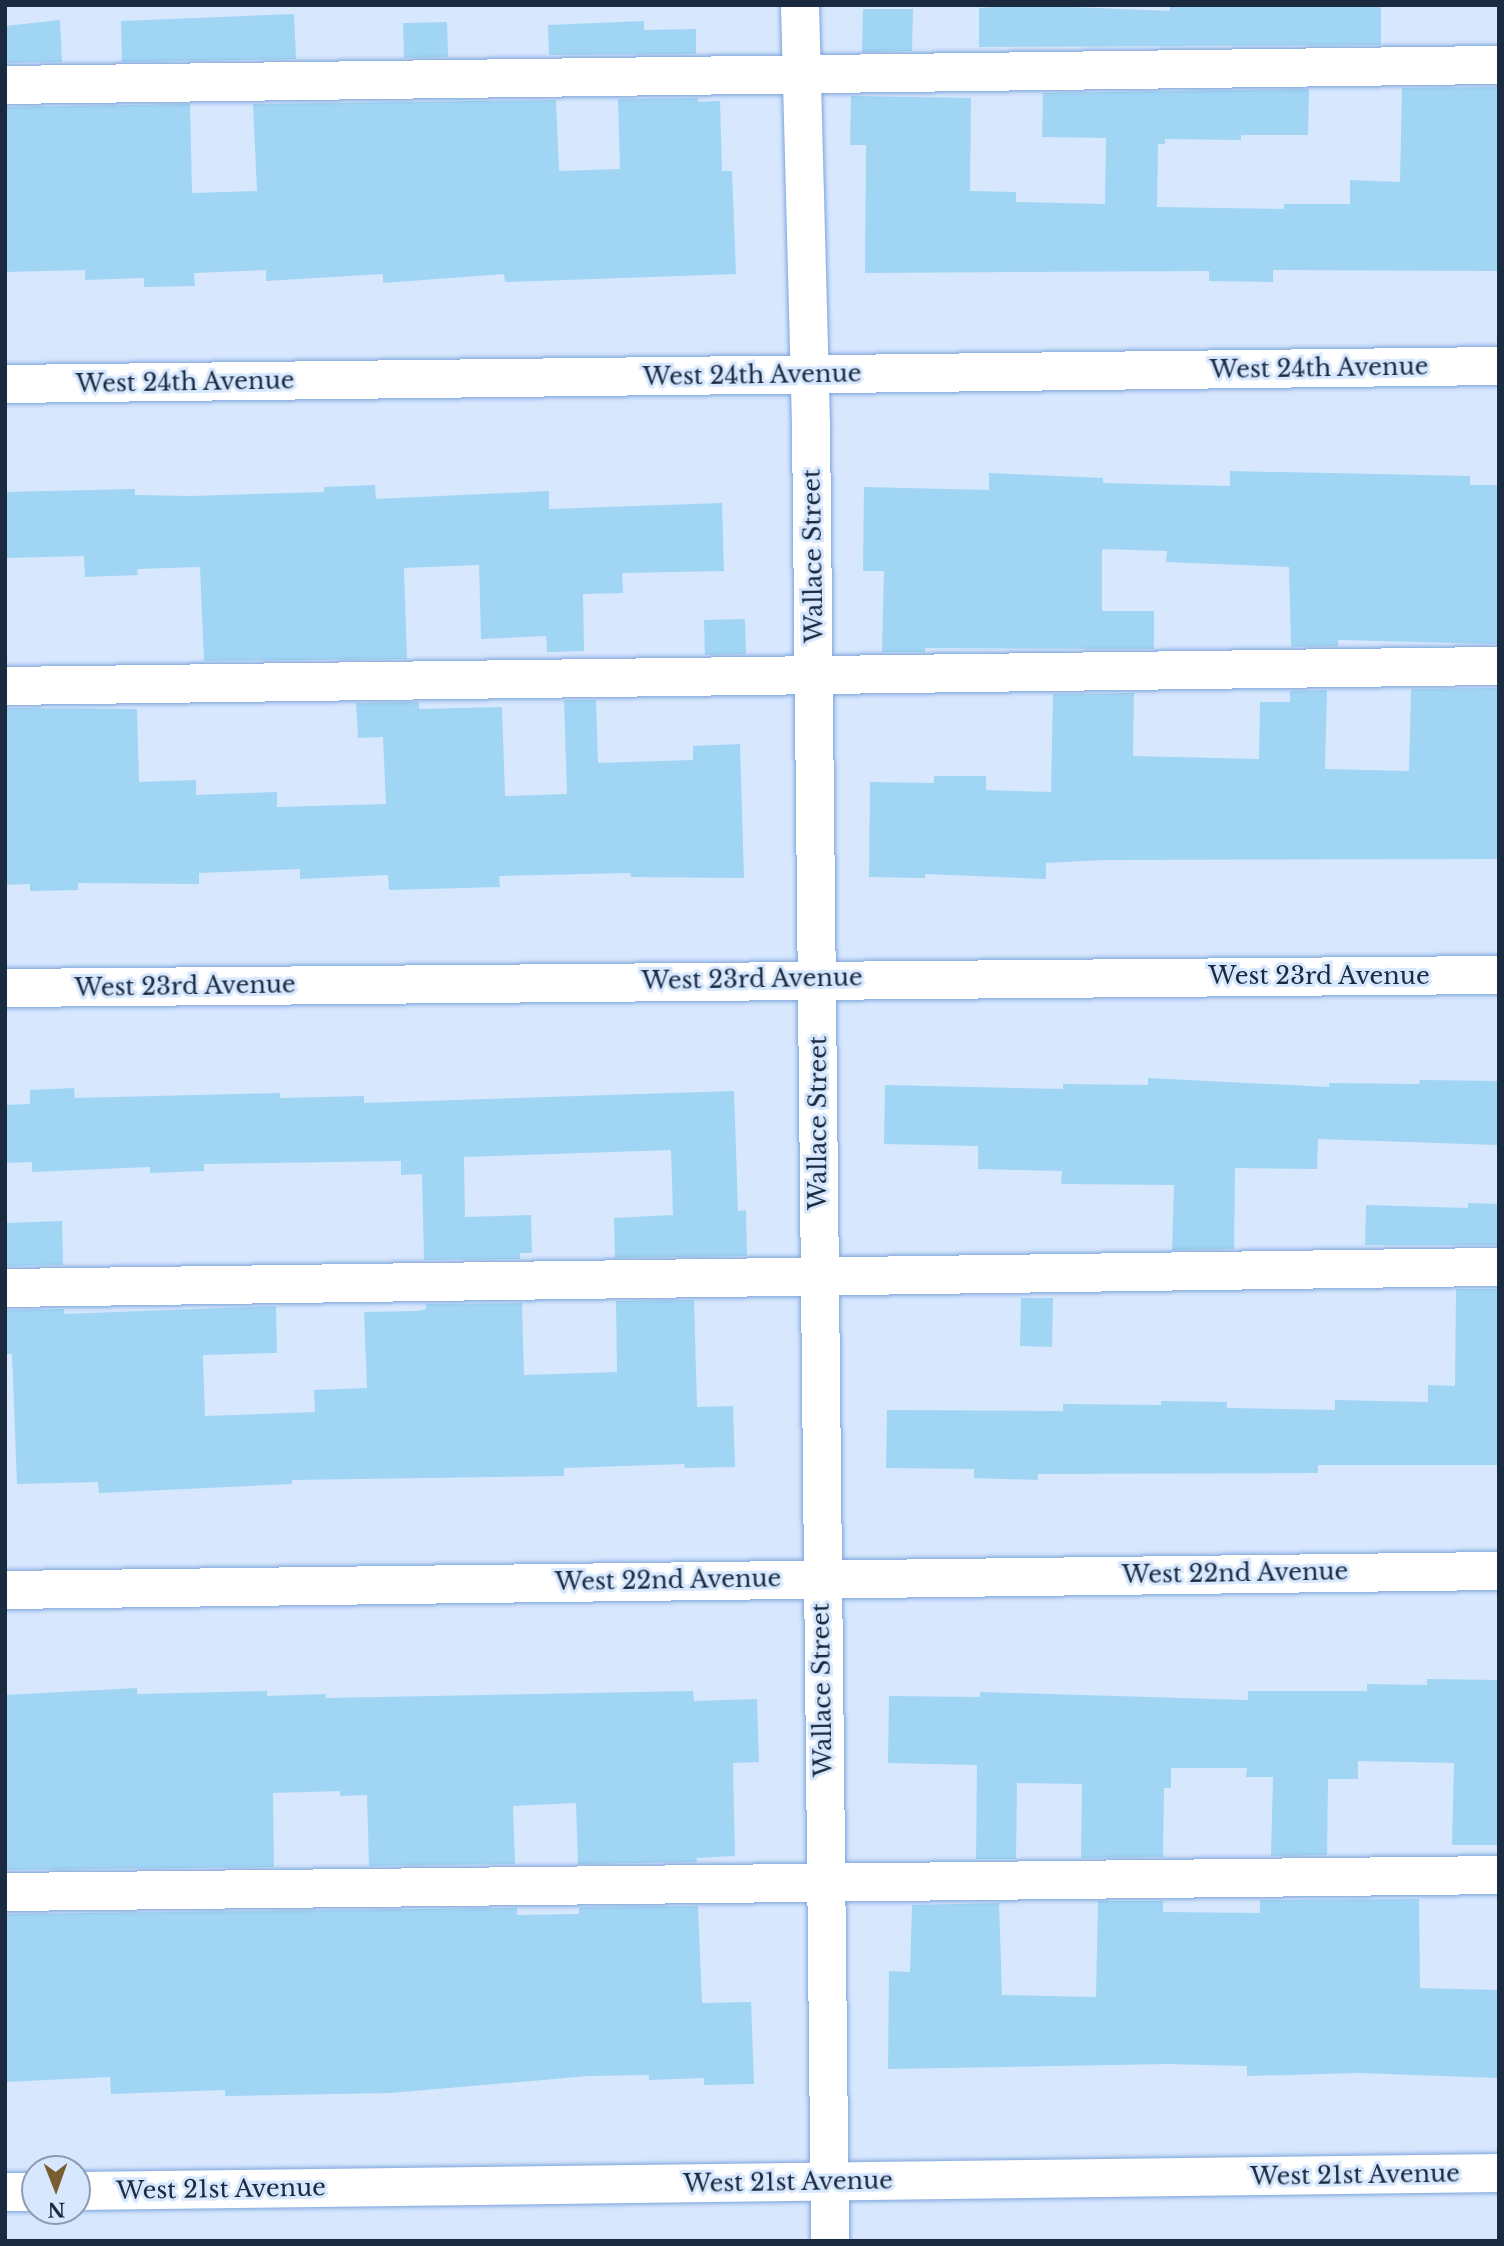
<!DOCTYPE html>
<html>
<head>
<meta charset="utf-8">
<style>
  body { margin:0 }
  #map { position:relative; width:1504px; height:2246px; overflow:hidden; background:#d7e7fe; font-family:"Libre Baskerville",serif }
  div>[style] { position:absolute }
  [style*='--x'] { left:calc(var(--x)*1px); top:calc(var(--y)*1px); width:calc(var(--w)*1px); rotate:calc(var(--a)*1deg) }
  .building>* { inset:0; background:#a1d5f4 }
  .roads { filter:drop-shadow(0 0 2px #7ca4d9) drop-shadow(0 0 2px #7ca4d9) }
  .minor>* { height:38px; margin:-19px; padding:0 19px; transform-origin:19px; border-radius:19px; background:#fff }
  span { translate:-50% -50%; white-space:nowrap; text-align:center; line-height:1.15; -webkit-text-stroke:6px #d7e7fe; paint-order:stroke }
  .street-label { font-size:24px; color:#1a2a3f }
  .frame { position:absolute; inset:0; border:7px solid #1a2a3f; pointer-events:none }
  .north { position:absolute; left:21px; top:2155px; width:70px; height:70px; box-sizing:border-box; background:#d7e7fe; border:2px solid #8b9bb2; border-radius:50%; rotate:179deg; font-size:19px; font-weight:700; line-height:28px; text-align:center; color:#1a2a3f }
  .north::after { content:''; display:block; margin:auto; width:24px; height:32px; background:#795c30; clip-path:polygon(50% 0,100% 100%,50% 72%,0 100%) }
</style>
</head>
<body>
<div id="map">
  <div class="building">
    <i style="clip-path:polygon(1023px 5px,1170px 11px,1170px 5px,1381px 5px,1381px 45px,979px 47px,979px 8px)"></i>
    <i style="clip-path:polygon(863px 9px,913px 9px,912px 51px,862px 52px)"></i>
    <i style="clip-path:polygon(294px 14px,296px 59px,122px 62px,121px 21px)"></i>
    <i style="clip-path:polygon(60px 20px,62px 62px,5px 63px,5px 26px)"></i>
    <i style="clip-path:polygon(644px 21px,644px 30px,696px 29px,696px 54px,549px 55px,548px 25px)"></i>
    <i style="clip-path:polygon(447px 22px,448px 57px,404px 58px,403px 23px)"></i>
    <i style="clip-path:polygon(1499px 87px,1499px 271px,1273px 270px,1273px 282px,1209px 281px,1209px 271px,865px 273px,866px 145px,850px 145px,851px 96px,971px 98px,970px 191px,1016px 192px,1016px 202px,1105px 204px,1106px 138px,1042px 137px,1043px 93px,1309px 89px,1308px 135px,1241px 135px,1241px 140px,1165px 139px,1165px 144px,1158px 144px,1157px 207px,1284px 209px,1284px 204px,1350px 204px,1350px 180px,1400px 182px,1402px 88px)"></i>
    <i style="clip-path:polygon(698px 98px,698px 102px,720px 101px,722px 171px,732px 171px,736px 274px,505px 282px,504px 274px,383px 283px,383px 274px,266px 281px,266px 270px,194px 273px,195px 286px,144px 287px,144px 278px,85px 280px,85px 270px,5px 272px,5px 107px,190px 104px,192px 193px,257px 191px,253px 104px,556px 100px,559px 171px,620px 169px,618px 99px)"></i>
    <i style="clip-path:polygon(1230px 471px,1470px 476px,1470px 485px,1499px 485px,1499px 644px,1338px 640px,1338px 646px,1291px 647px,1289px 567px,1166px 562px,1167px 551px,1102px 549px,1102px 611px,1154px 611px,1154px 649px,925px 648px,925px 652px,882px 652px,884px 571px,863px 571px,864px 487px,989px 490px,989px 473px,1103px 478px,1103px 483px,1230px 486px)"></i>
    <i style="clip-path:polygon(375px 485px,376px 499px,549px 491px,549px 509px,722px 503px,724px 571px,622px 573px,623px 593px,583px 594px,584px 651px,547px 652px,546px 636px,481px 639px,479px 565px,404px 568px,407px 659px,204px 661px,200px 567px,137px 569px,138px 575px,85px 577px,84px 556px,5px 558px,5px 492px,135px 489px,135px 495px,190px 496px,324px 492px,324px 487px)"></i>
    <i style="clip-path:polygon(745px 619px,746px 654px,705px 655px,704px 620px)"></i>
    <i style="clip-path:polygon(1499px 688px,1499px 859px,1104px 860px,1046px 863px,1046px 879px,925px 874px,925px 878px,869px 877px,870px 782px,934px 783px,934px 776px,986px 776px,986px 790px,1051px 792px,1053px 694px,1134px 693px,1133px 756px,1259px 759px,1260px 702px,1290px 702px,1290px 691px,1327px 690px,1325px 769px,1409px 771px,1411px 689px)"></i>
    <i style="clip-path:polygon(564px 700px,596px 700px,598px 763px,693px 760px,693px 746px,740px 744px,744px 878px,631px 877px,630px 873px,499px 876px,500px 887px,389px 890px,388px 875px,300px 879px,300px 869px,199px 873px,199px 884px,78px 883px,78px 890px,30px 891px,30px 884px,5px 885px,5px 708px,137px 709px,139px 782px,196px 780px,196px 795px,277px 792px,277px 807px,386px 804px,383px 737px,358px 738px,356px 703px,419px 702px,419px 709px,502px 707px,505px 796px,567px 794px)"></i>
    <i style="clip-path:polygon(1148px 1078px,1329px 1087px,1329px 1083px,1419px 1084px,1420px 1080px,1499px 1081px,1498px 1145px,1318px 1139px,1317px 1169px,1235px 1168px,1234px 1249px,1172px 1250px,1174px 1185px,1061px 1184px,1062px 1171px,978px 1169px,978px 1146px,884px 1144px,885px 1085px,1063px 1089px,1063px 1084px,1148px 1085px)"></i>
    <i style="clip-path:polygon(74px 1088px,75px 1098px,280px 1093px,280px 1098px,364px 1096px,364px 1103px,734px 1091px,738px 1211px,746px 1210px,747px 1256px,615px 1258px,614px 1218px,673px 1215px,671px 1150px,464px 1157px,465px 1217px,531px 1215px,532px 1253px,520px 1253px,520px 1259px,424px 1260px,422px 1174px,401px 1175px,401px 1161px,204px 1164px,204px 1171px,150px 1173px,150px 1167px,32px 1172px,32px 1162px,5px 1163px,5px 1105px,30px 1104px,30px 1090px)"></i>
    <i style="clip-path:polygon(1468px 1203px,1499px 1204px,1499px 1245px,1365px 1245px,1366px 1205px,1468px 1208px)"></i>
    <i style="clip-path:polygon(62px 1221px,63px 1265px,5px 1266px,5px 1223px)"></i>
    <i style="clip-path:polygon(1456px 1289px,1499px 1289px,1499px 1465px,1318px 1465px,1318px 1473px,1038px 1474px,1038px 1480px,974px 1478px,974px 1469px,886px 1468px,887px 1410px,1063px 1411px,1063px 1404px,1161px 1405px,1161px 1401px,1227px 1402px,1227px 1408px,1335px 1410px,1335px 1400px,1428px 1402px,1428px 1385px,1455px 1386px)"></i>
    <i style="clip-path:polygon(1021px 1298px,1053px 1298px,1052px 1347px,1020px 1346px)"></i>
    <i style="clip-path:polygon(694px 1300px,697px 1407px,733px 1406px,735px 1467px,685px 1468px,684px 1464px,564px 1468px,564px 1476px,292px 1480px,292px 1484px,99px 1493px,98px 1482px,17px 1484px,12px 1354px,5px 1354px,5px 1310px,64px 1309px,64px 1314px,276px 1306px,277px 1353px,203px 1355px,205px 1416px,315px 1412px,314px 1390px,367px 1388px,364px 1312px,417px 1311px,426px 1309px,426px 1304px,522px 1303px,524px 1375px,617px 1372px,616px 1301px)"></i>
    <i style="clip-path:polygon(1427px 1679px,1499px 1680px,1499px 1845px,1452px 1845px,1454px 1763px,1358px 1761px,1358px 1779px,1328px 1779px,1327px 1855px,1271px 1856px,1273px 1777px,1246px 1777px,1247px 1768px,1171px 1768px,1171px 1788px,1164px 1788px,1163px 1857px,1081px 1858px,1082px 1784px,1017px 1783px,1016px 1859px,976px 1859px,977px 1765px,888px 1763px,889px 1696px,980px 1697px,980px 1692px,1248px 1700px,1248px 1691px,1367px 1691px,1367px 1684px,1427px 1685px)"></i>
    <i style="clip-path:polygon(137px 1688px,137px 1694px,267px 1691px,267px 1696px,326px 1694px,326px 1698px,693px 1691px,694px 1701px,757px 1699px,759px 1762px,733px 1763px,735px 1856px,696px 1858px,697px 1862px,578px 1864px,576px 1803px,513px 1806px,515px 1864px,369px 1866px,367px 1795px,340px 1796px,340px 1791px,273px 1793px,274px 1867px,5px 1870px,5px 1695px)"></i>
    <i style="clip-path:polygon(1419px 1899px,1420px 1988px,1499px 1990px,1499px 2078px,1359px 2073px,1247px 2076px,1247px 2066px,1167px 2064px,888px 2069px,889px 1971px,910px 1972px,912px 1905px,999px 1903px,1002px 1995px,1096px 1997px,1098px 1901px,1163px 1901px,1163px 1912px,1260px 1913px,1260px 1900px)"></i>
    <i style="clip-path:polygon(698px 1906px,702px 2003px,751px 2002px,754px 2084px,704px 2085px,704px 2078px,649px 2080px,649px 2075px,589px 2076px,390px 2093px,225px 2096px,225px 2090px,111px 2094px,110px 2077px,5px 2082px,5px 1914px,517px 1908px,517px 1915px,579px 1914px,579px 1907px)"></i>
  </div>
  <div class="roads">
    <div class="minor">
      <i style="--x:800;--y:5;--w:419;--a:88.5"></i>
      <i style="--x:811;--y:424;--w:1817;--a:89.4"></i>
      <i style="--x:5;--y:85;--w:1494;--a:-0.77"></i>
      <i style="--x:5;--y:384;--w:1494;--a:-0.69"></i>
      <i style="--x:5;--y:686;--w:1494;--a:-0.77"></i>
      <i style="--x:5;--y:988;--w:1494;--a:-0.5"></i>
      <i style="--x:5;--y:1288;--w:1494;--a:-0.81"></i>
      <i style="--x:5;--y:1590;--w:1494;--a:-0.73"></i>
      <i style="--x:5;--y:1892;--w:1494;--a:-0.65"></i>
      <i style="--x:77;--y:2191;--w:1422;--a:-0.73"></i>
      <i style="--x:5;--y:2192;--w:30;--a:0"></i>
    </div>
  </div>
  <div class="street-label">
    <span style="left:1319px;top:368px;rotate:-1deg">West 24th Avenue</span>
    <span style="left:752px;top:375px;rotate:-1deg">West 24th Avenue</span>
    <span style="left:185px;top:382px;rotate:-1deg">West 24th Avenue</span>
    <span style="left:813px;top:556px;rotate:-91deg">Wallace Street</span>
    <span style="left:1319px;top:976px">West 23rd Avenue</span>
    <span style="left:752px;top:979px;rotate:-1deg">West 23rd Avenue</span>
    <span style="left:185px;top:986px;rotate:-1deg">West 23rd Avenue</span>
    <span style="left:818px;top:1123px;rotate:-90deg">Wallace Street</span>
    <span style="left:1235px;top:1573px;rotate:-1deg">West 22nd Avenue</span>
    <span style="left:668px;top:1580px;rotate:-1deg">West 22nd Avenue</span>
    <span style="left:822px;top:1690px;rotate:-91deg">Wallace Street</span>
    <span style="left:1355px;top:2175px;rotate:-1deg">West 21st Avenue</span>
    <span style="left:788px;top:2182px;rotate:-1deg">West 21st Avenue</span>
    <span style="left:221px;top:2189px;rotate:-1deg">West 21st Avenue</span>
  </div>
  <div class="frame"></div>
  <div class="north">N</div>
</div>
</body>
</html>
